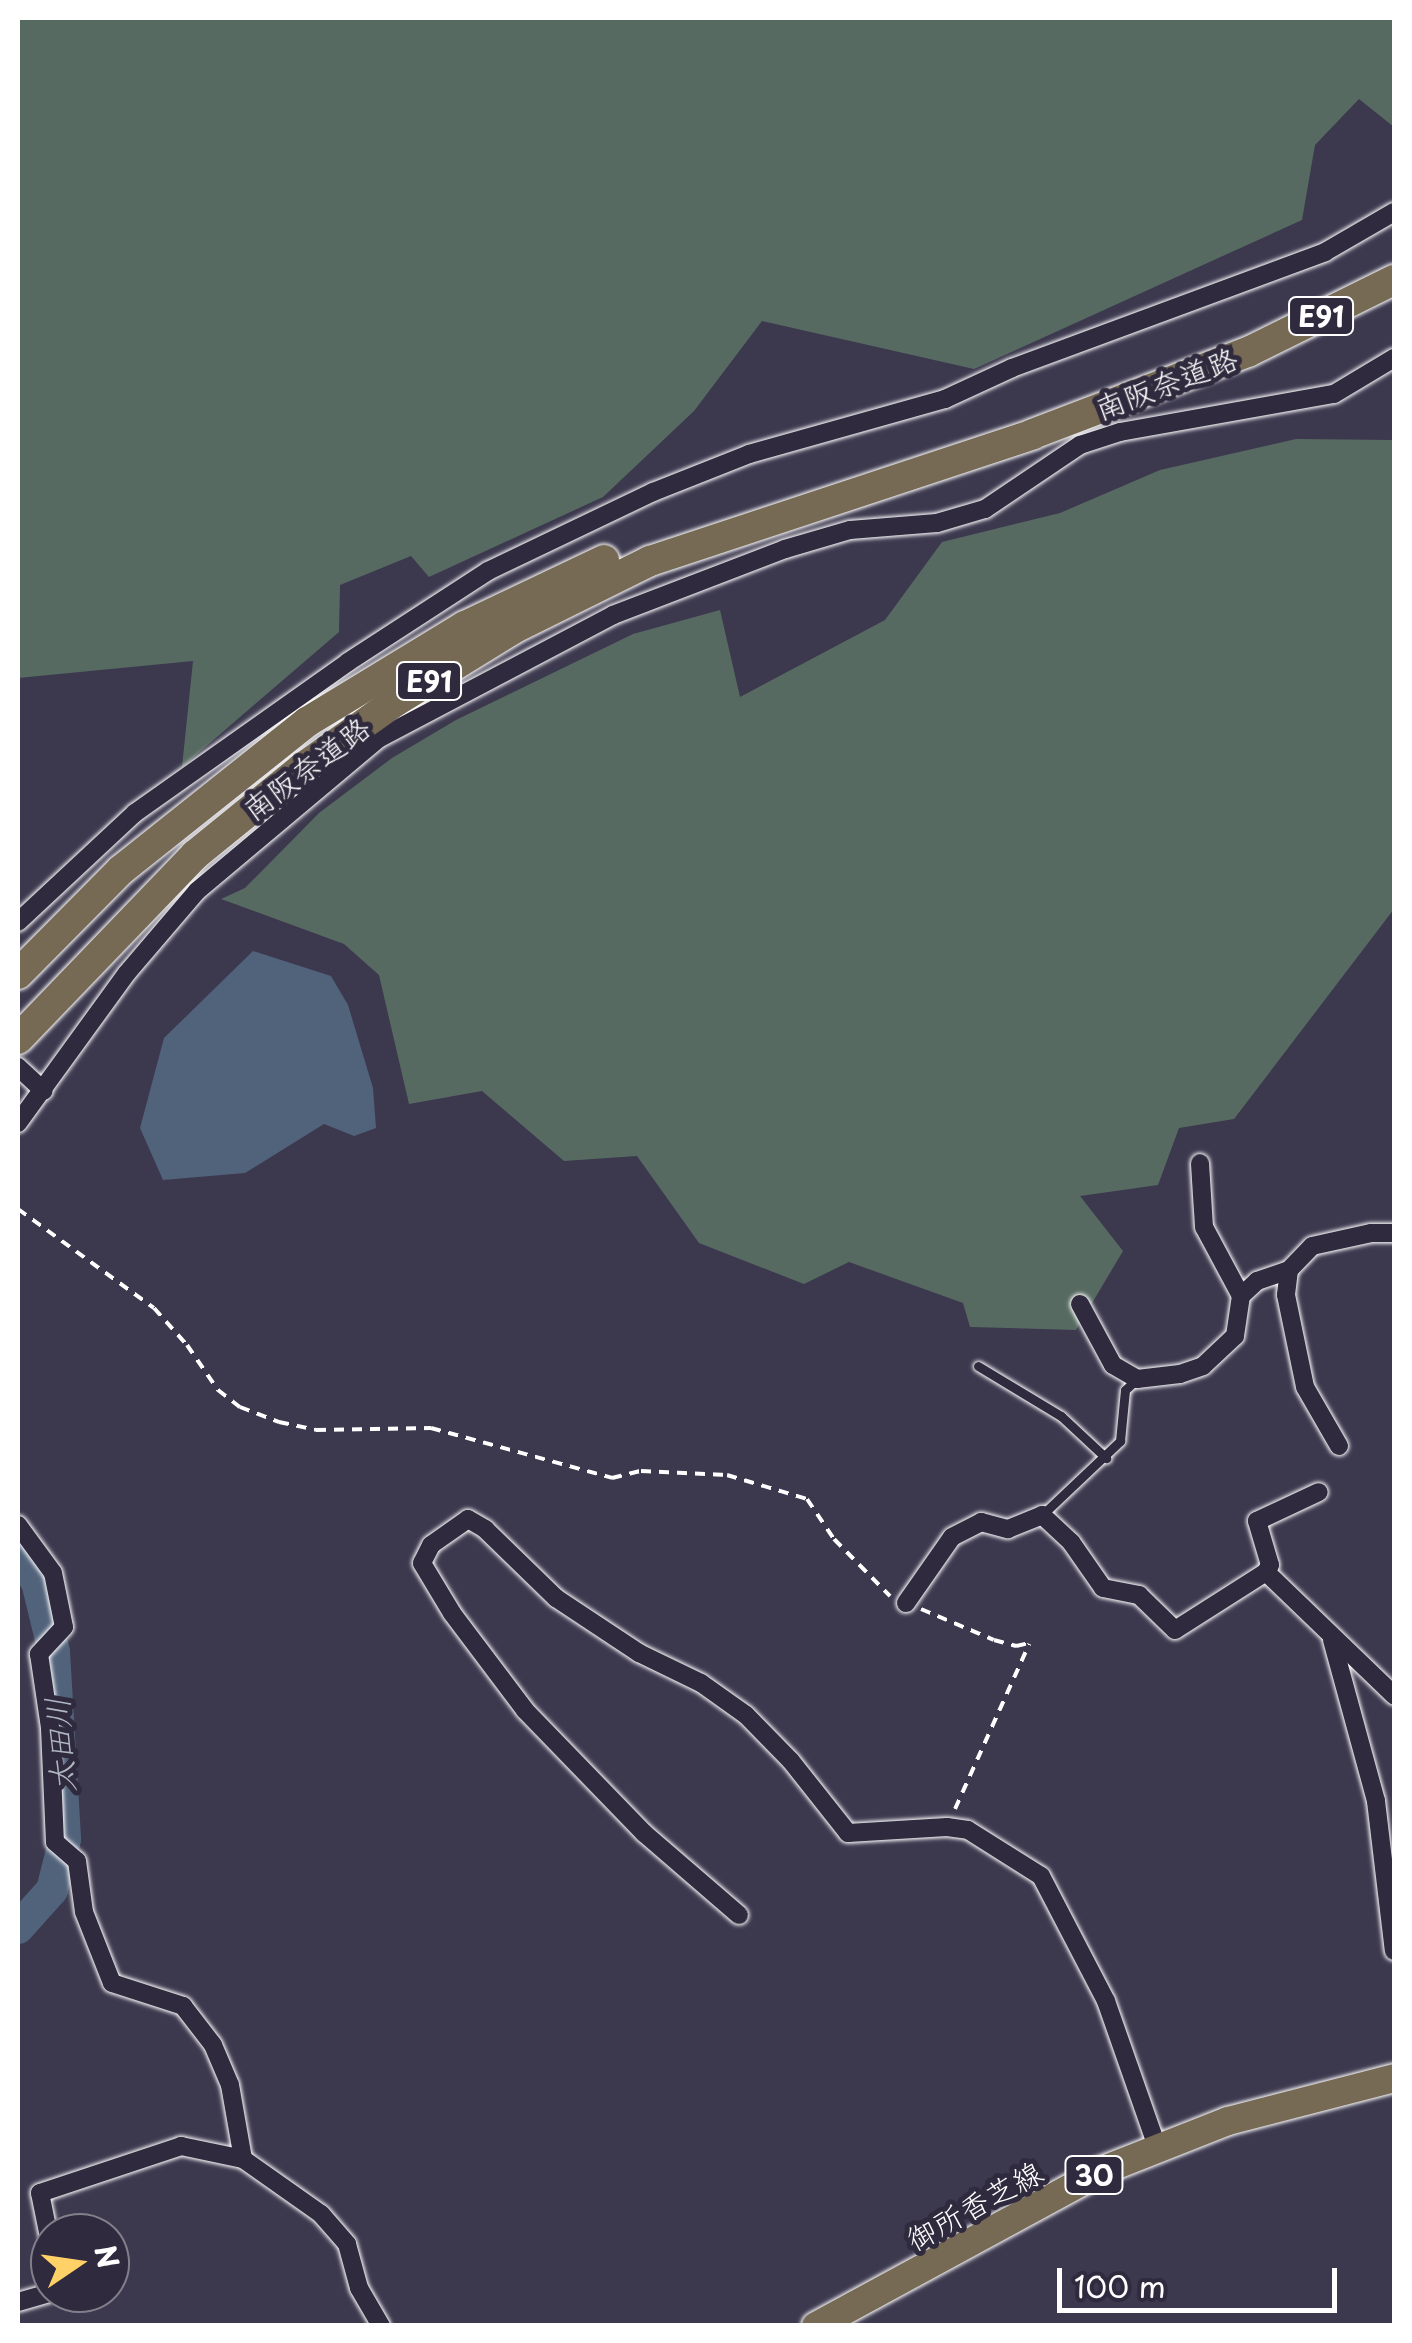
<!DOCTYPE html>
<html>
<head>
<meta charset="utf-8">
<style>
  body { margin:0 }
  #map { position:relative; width:1412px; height:2343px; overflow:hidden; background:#3c384e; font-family:"Playpen Sans","Klee One",sans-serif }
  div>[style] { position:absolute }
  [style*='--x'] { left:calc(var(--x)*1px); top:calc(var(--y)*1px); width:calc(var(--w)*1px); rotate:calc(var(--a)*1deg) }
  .green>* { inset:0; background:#576a62 }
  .water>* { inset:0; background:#51627b }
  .river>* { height:32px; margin:-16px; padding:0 16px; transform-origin:16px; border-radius:16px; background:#51627b }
  .path>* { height:4px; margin-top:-2px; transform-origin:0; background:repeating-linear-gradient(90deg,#fff 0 10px,transparent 0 18px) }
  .roads { filter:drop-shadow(0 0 2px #fff) drop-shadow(0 0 2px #fff) }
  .service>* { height:9px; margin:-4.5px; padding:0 4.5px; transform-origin:4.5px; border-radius:4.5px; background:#2f2a3d }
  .minor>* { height:18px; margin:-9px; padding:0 9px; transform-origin:9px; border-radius:9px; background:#2f2a3d }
  .primary>* { height:28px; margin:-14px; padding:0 14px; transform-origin:14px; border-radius:14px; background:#776a54 }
  .motorway>* { height:30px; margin:-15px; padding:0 15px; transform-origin:15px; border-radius:15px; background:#776a54 }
  span { translate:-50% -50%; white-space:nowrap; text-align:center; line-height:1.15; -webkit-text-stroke:10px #2f2a3d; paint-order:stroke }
  .shield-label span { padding:2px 8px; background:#2f2a3d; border:2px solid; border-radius:8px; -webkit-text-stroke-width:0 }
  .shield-label { font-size:28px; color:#fff; font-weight:700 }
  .street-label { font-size:30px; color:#fff }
  .water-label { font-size:32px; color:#b1b8c4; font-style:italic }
  .frame { position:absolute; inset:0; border:20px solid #fff; pointer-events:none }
  .north { position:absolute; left:30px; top:2213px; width:100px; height:100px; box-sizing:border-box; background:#2f2a3d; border:2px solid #827f8b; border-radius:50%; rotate:77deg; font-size:28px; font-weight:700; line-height:40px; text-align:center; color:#fff }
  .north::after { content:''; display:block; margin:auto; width:35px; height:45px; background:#ffd166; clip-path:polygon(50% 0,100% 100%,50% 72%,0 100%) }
  .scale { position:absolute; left:1057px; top:2268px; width:280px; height:45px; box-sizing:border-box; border:5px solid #fff; border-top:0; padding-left:12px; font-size:30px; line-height:35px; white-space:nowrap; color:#fff; -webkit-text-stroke:8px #2f2a3d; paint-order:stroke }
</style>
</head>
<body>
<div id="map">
  <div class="green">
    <i style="clip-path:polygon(18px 18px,1394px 18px,1394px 127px,1359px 99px,1315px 145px,1302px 220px,974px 369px,762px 321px,694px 411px,603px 497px,429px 577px,411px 556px,340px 585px,339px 632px,182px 767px,193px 661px,18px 678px)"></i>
    <i style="clip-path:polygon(1296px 439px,1394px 440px,1394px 909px,1234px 1119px,1179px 1128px,1158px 1185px,1080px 1196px,1123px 1251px,1076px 1330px,970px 1327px,963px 1303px,849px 1262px,804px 1284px,699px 1243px,637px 1156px,564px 1161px,482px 1091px,409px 1104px,379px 975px,344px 944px,221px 899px,245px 888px,319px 813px,392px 758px,456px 720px,633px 634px,720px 610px,740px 697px,885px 620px,942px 542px,1060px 513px,1160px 470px)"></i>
  </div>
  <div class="water">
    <i style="clip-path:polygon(253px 951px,331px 976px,348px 1005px,373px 1088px,376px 1128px,354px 1136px,324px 1124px,245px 1173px,163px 1180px,140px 1128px,164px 1038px)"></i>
  </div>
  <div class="river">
    <i style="--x:18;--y:1555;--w:33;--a:55"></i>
    <i style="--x:37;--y:1582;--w:72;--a:76.3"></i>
    <i style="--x:54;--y:1652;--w:187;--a:86.6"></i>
    <i style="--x:65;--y:1839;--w:53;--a:104.3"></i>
    <i style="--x:52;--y:1890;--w:51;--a:131.8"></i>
  </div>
  <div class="path">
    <i style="--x:18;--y:1209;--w:168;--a:36.1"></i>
    <i style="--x:154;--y:1308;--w:50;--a:48.3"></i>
    <i style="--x:187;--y:1345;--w:55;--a:55.4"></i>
    <i style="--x:218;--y:1390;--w:28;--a:38"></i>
    <i style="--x:240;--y:1407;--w:42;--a:21"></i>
    <i style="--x:279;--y:1422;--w:38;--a:12"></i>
    <i style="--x:316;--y:1430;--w:115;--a:-1"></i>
    <i style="--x:431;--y:1428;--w:188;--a:15.4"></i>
    <i style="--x:612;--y:1478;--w:30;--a:-14"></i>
    <i style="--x:641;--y:1471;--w:86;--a:2.7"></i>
    <i style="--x:727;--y:1475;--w:84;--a:16.7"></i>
    <i style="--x:807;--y:1499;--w:48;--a:56"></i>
    <i style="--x:834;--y:1539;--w:80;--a:45.5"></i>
    <i style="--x:921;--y:1609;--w:79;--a:23"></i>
    <i style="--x:994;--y:1640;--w:23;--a:15"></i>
    <i style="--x:1016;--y:1646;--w:13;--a:-13"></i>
    <i style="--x:955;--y:1809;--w:181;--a:-65.8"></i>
  </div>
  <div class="roads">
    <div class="service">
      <i style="--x:978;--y:1366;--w:97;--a:31.1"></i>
      <i style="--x:1061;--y:1416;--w:62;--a:43"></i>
      <i style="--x:1042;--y:1515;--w:108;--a:-43.5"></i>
      <i style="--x:1120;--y:1441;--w:51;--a:-84.4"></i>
      <i style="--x:1125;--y:1390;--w:16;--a:-43"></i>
    </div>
    <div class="minor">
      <i style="--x:18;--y:922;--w:160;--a:-43"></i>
      <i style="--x:135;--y:813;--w:261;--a:-35.3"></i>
      <i style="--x:348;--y:662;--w:167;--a:-33"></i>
      <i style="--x:488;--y:571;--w:183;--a:-25.6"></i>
      <i style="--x:653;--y:492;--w:103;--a:-21.6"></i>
      <i style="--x:749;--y:454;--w:204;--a:-15.7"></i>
      <i style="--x:945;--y:399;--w:74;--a:-24.8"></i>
      <i style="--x:1012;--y:368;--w:334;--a:-20.3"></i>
      <i style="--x:1325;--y:252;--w:80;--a:-30.1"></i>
      <i style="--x:18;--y:1067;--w:35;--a:43"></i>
      <i style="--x:18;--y:1123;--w:185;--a:-54"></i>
      <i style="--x:127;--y:973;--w:108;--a:-49.5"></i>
      <i style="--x:197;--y:891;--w:236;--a:-40"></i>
      <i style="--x:378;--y:739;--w:266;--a:-27.8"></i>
      <i style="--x:613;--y:615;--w:184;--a:-21"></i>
      <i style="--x:785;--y:549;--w:68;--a:-16.3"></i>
      <i style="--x:850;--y:530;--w:87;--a:-4.6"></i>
      <i style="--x:937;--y:523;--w:50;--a:-16.3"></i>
      <i style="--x:985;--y:509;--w:115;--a:-34"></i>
      <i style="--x:1080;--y:445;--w:42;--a:-18"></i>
      <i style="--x:1120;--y:432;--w:217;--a:-10.1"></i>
      <i style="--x:1334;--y:394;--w:70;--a:-31"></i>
      <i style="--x:1289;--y:1270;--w:25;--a:97"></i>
      <i style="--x:1286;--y:1295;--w:94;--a:78.3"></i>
      <i style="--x:1305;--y:1387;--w:68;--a:60"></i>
      <i style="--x:1241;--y:1296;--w:22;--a:-43"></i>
      <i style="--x:1257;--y:1281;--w:34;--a:-19"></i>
      <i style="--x:1289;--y:1270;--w:33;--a:-46"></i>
      <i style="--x:1312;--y:1246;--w:60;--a:-12.4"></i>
      <i style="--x:1371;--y:1233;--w:23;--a:0"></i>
      <i style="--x:1080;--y:1304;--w:69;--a:61.6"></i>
      <i style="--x:1113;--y:1365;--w:28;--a:30"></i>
      <i style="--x:1137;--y:1379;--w:43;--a:-6.6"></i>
      <i style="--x:1180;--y:1374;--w:24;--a:-19"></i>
      <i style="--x:1203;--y:1366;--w:44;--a:-43.2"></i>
      <i style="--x:1235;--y:1336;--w:40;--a:-81.5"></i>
      <i style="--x:1241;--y:1296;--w:78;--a:-118.2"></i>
      <i style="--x:1204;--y:1227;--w:64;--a:-93.6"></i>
      <i style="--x:18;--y:1525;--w:59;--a:53.9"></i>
      <i style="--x:53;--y:1573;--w:55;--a:78.5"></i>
      <i style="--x:64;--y:1627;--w:37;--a:133"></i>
      <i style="--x:39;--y:1654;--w:75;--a:81.5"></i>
      <i style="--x:50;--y:1728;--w:114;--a:87.5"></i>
      <i style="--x:55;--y:1842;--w:29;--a:41"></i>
      <i style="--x:77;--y:1861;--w:51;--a:82.2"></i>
      <i style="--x:84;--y:1912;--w:76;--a:68.5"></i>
      <i style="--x:112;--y:1983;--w:75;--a:17.9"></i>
      <i style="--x:183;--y:2006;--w:49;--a:52.4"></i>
      <i style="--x:213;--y:2045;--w:43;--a:67"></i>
      <i style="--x:230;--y:2085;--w:75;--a:80"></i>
      <i style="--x:1266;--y:1572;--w:8;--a:-60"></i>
      <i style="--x:1270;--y:1565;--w:46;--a:-106.5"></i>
      <i style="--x:1257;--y:1521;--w:68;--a:-25.1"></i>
      <i style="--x:906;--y:1603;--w:80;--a:-55.1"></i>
      <i style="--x:952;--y:1537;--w:33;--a:-27"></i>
      <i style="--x:981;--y:1522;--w:28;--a:15"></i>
      <i style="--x:1008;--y:1529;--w:37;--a:-22"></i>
      <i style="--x:1042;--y:1515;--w:40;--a:43"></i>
      <i style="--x:1071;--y:1542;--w:56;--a:55.2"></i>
      <i style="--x:1103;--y:1588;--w:37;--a:11"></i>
      <i style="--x:1139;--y:1595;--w:50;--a:44.2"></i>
      <i style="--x:1175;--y:1630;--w:108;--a:-32.5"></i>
      <i style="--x:1266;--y:1572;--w:178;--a:43.9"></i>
      <i style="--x:1332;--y:1640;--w:167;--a:74.7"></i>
      <i style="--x:1376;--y:1801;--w:151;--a:83.2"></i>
      <i style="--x:739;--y:1915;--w:125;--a:-139.2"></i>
      <i style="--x:644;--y:1833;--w:171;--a:-134.1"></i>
      <i style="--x:525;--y:1710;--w:121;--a:-127"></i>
      <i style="--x:452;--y:1613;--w:58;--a:-121"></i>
      <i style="--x:422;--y:1563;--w:20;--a:-63"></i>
      <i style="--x:431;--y:1545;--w:45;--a:-35.1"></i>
      <i style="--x:468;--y:1519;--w:20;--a:30"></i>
      <i style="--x:485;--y:1529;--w:99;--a:44.2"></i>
      <i style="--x:556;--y:1598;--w:100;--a:33.5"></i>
      <i style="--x:639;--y:1653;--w:69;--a:25.8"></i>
      <i style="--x:701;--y:1683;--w:55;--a:35.4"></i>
      <i style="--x:746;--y:1715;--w:64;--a:45.6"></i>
      <i style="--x:791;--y:1761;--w:92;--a:51.6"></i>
      <i style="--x:848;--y:1833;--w:99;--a:-3.5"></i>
      <i style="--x:947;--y:1827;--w:21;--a:8"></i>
      <i style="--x:968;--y:1830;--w:86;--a:32.2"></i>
      <i style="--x:1041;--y:1876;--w:141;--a:62.5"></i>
      <i style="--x:1106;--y:2001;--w:155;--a:70.7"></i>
      <i style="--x:50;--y:2242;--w:50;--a:-101.5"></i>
      <i style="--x:40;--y:2193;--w:149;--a:-18.4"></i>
      <i style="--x:181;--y:2146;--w:63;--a:11.8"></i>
      <i style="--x:243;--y:2159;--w:95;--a:35.2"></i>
      <i style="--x:321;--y:2214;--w:40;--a:49"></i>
      <i style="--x:347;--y:2244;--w:46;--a:74.7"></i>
      <i style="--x:359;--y:2288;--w:44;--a:59.9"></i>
      <i style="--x:18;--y:2302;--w:33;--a:-16"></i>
    </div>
    <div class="primary">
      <i style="--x:816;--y:2326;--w:324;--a:-28.5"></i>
      <i style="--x:1101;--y:2171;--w:136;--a:-21.5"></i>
      <i style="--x:1228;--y:2121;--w:171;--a:-14.5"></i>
    </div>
    <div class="motorway">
      <i style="--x:18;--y:974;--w:146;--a:-45.3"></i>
      <i style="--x:121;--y:870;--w:238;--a:-38.5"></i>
      <i style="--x:307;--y:722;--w:185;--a:-31.3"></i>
      <i style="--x:465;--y:626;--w:154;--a:-25.4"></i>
      <i style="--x:18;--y:1039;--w:255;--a:-46.1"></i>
      <i style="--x:195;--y:855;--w:138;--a:-39.1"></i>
      <i style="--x:302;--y:768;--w:115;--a:-35.5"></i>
      <i style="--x:396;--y:701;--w:137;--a:-31.6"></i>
      <i style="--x:513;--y:629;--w:153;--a:-26.4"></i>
      <i style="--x:650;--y:561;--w:404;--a:-18.3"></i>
      <i style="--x:1033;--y:434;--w:230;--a:-20.9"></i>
      <i style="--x:1248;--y:352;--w:163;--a:-26.3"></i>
    </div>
  </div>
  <div class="shield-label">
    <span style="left:1321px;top:316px">E91</span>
    <span style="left:429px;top:681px">E91</span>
    <span style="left:1094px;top:2175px">30</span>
  </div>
  <div class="street-label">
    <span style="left:1166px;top:383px;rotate:-21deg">南阪奈道路</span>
    <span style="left:306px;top:768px;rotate:-37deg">南阪奈道路</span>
    <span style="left:974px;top:2205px;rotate:-29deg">御所香芝線</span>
  </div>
  <div class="water-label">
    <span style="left:59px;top:1745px;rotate:-94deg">太田川</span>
  </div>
  <div class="frame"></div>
  <div class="north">N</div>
  <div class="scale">100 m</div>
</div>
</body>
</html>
